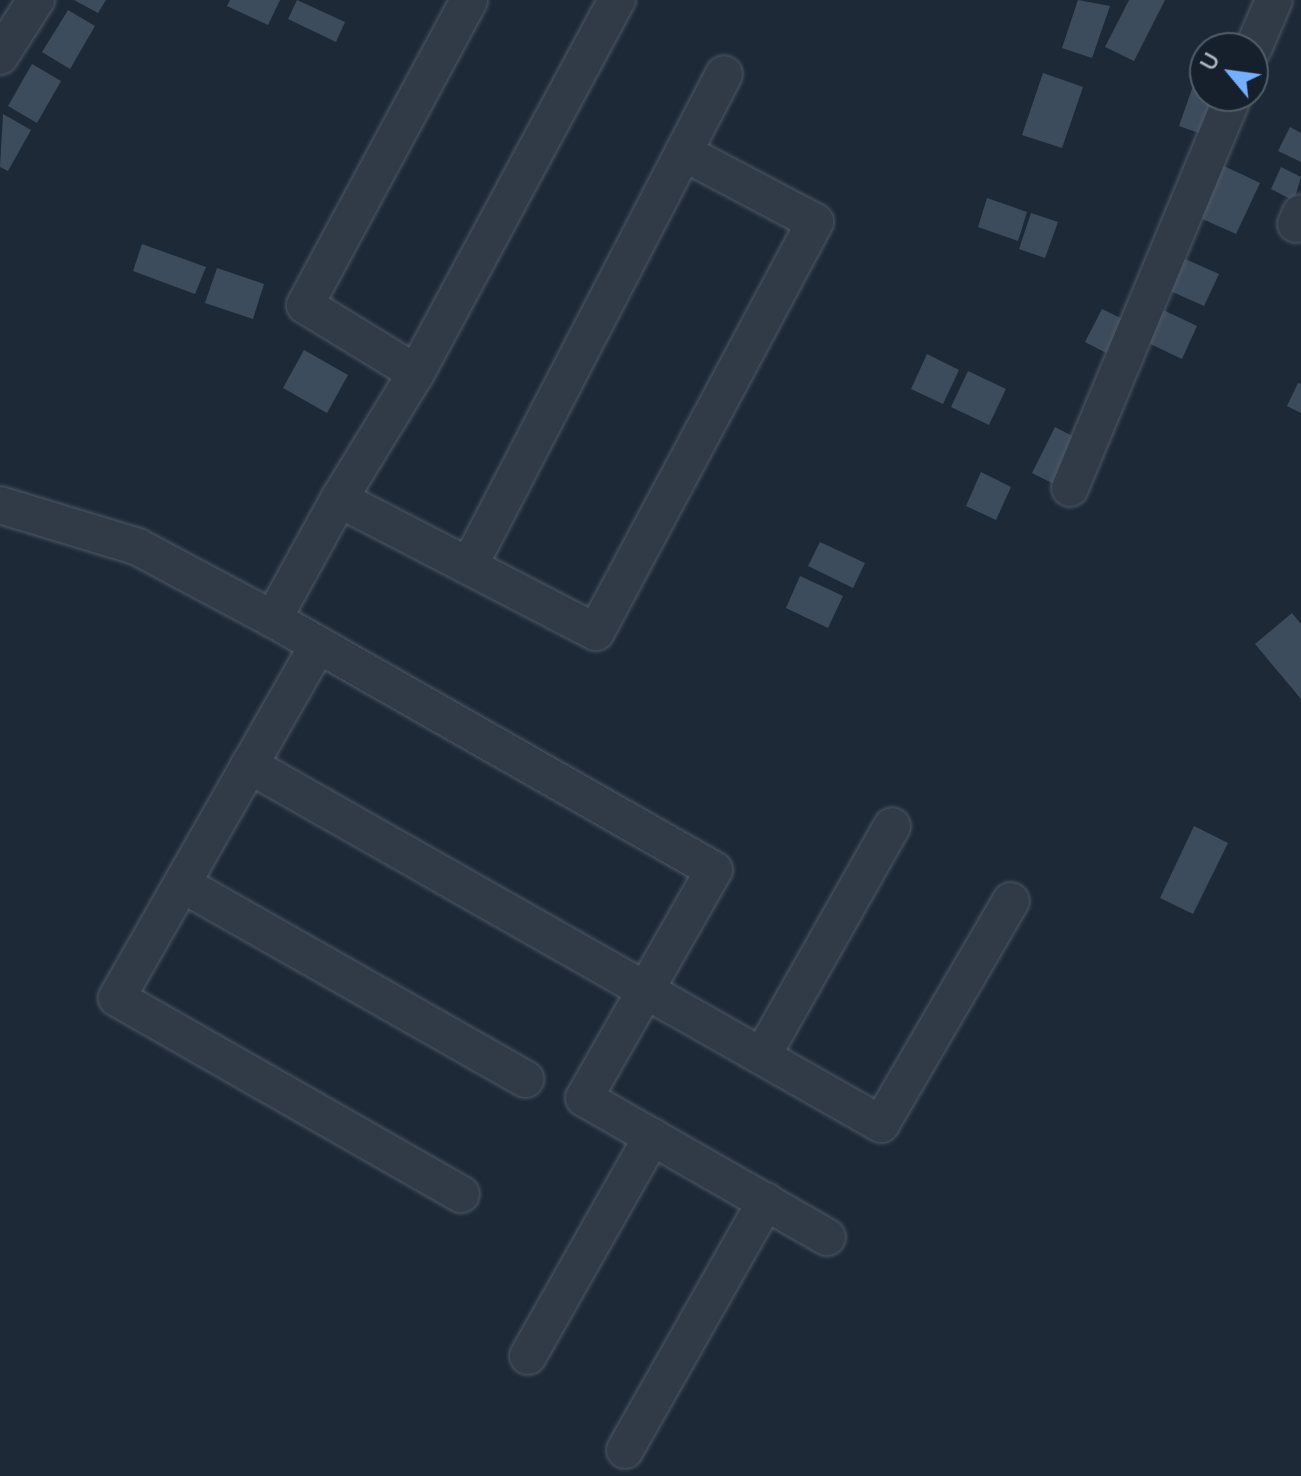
<!DOCTYPE html>
<html>
<head>
<meta charset="utf-8">
<style>
  body { margin:0 }
  #map { position:relative; width:1301px; height:1476px; overflow:hidden; background:#1d2937; font-family:Manrope,sans-serif }
  div>[style] { position:absolute }
  [style*='--x'] { left:calc(var(--x)*1px); top:calc(var(--y)*1px); width:calc(var(--w)*1px); rotate:calc(var(--a)*1deg) }
  .building>* { inset:0; background:#3d4c5d }
  .roads { filter:drop-shadow(0 0 2px #4e5966) drop-shadow(0 0 2px #4e5966) }
  .minor>* { height:36px; margin:-18px; padding:0 18px; transform-origin:18px; border-radius:18px; background:#313b48 }
  span { translate:-50% -50%; white-space:nowrap; text-align:center; line-height:1.15; -webkit-text-stroke:6px #16202c; paint-order:stroke }
  .north { position:absolute; left:1189px; top:32px; width:80px; height:80px; box-sizing:border-box; background:#16202c; border:2px solid #515c69; border-radius:50%; rotate:299deg; font-size:22px; font-weight:700; line-height:32px; text-align:center; color:#aab6c5 }
  .north::after { content:''; display:block; margin:auto; width:28px; height:36px; background:#75afff; clip-path:polygon(50% 0,100% 100%,50% 72%,0 100%) }
</style>
</head>
<body>
<div id="map">
  <div class="building">
    <i style="clip-path:polygon(74px 0,106px 0,98px 13px)"></i>
    <i style="clip-path:polygon(230px 0,280px 0,268px 25px,227px 6px)"></i>
    <i style="clip-path:polygon(297px 0,345px 22px,336px 42px,288px 19px)"></i>
    <i style="clip-path:polygon(1078px 0,1110px 6px,1092px 58px,1062px 48px)"></i>
    <i style="clip-path:polygon(1129px 0,1165px 0,1134px 61px,1105px 47px)"></i>
    <i style="clip-path:polygon(68px 10px,95px 26px,70px 69px,42px 52px)"></i>
    <i style="clip-path:polygon(1202px 52px,1205px 53px,1205px 76px,1195px 73px)"></i>
    <i style="clip-path:polygon(32px 64px,61px 81px,37px 123px,8px 106px)"></i>
    <i style="clip-path:polygon(1043px 73px,1083px 87px,1062px 148px,1022px 135px)"></i>
    <i style="clip-path:polygon(1193px 86px,1205px 90px,1205px 96px,1221px 96px,1213px 138px,1179px 126px)"></i>
    <i style="clip-path:polygon(3px 114px,31px 130px,8px 171px,0 167px)"></i>
    <i style="clip-path:polygon(1290px 127px,1301px 133px,1301px 162px,1278px 151px)"></i>
    <i style="clip-path:polygon(1222px 165px,1260px 183px,1236px 234px,1198px 217px)"></i>
    <i style="clip-path:polygon(1281px 167px,1301px 177px,1294px 201px,1271px 189px)"></i>
    <i style="clip-path:polygon(987px 198px,1027px 212px,1018px 241px,978px 227px)"></i>
    <i style="clip-path:polygon(1031px 213px,1058px 222px,1045px 258px,1019px 249px)"></i>
    <i style="clip-path:polygon(142px 244px,206px 267px,195px 294px,133px 271px)"></i>
    <i style="clip-path:polygon(1183px 258px,1219px 274px,1204px 306px,1168px 290px)"></i>
    <i style="clip-path:polygon(217px 268px,264px 284px,253px 319px,205px 303px)"></i>
    <i style="clip-path:polygon(1157px 307px,1197px 326px,1182px 359px,1142px 340px)"></i>
    <i style="clip-path:polygon(1102px 309px,1127px 321px,1110px 355px,1085px 342px)"></i>
    <i style="clip-path:polygon(304px 350px,348px 375px,327px 413px,283px 388px)"></i>
    <i style="clip-path:polygon(927px 354px,959px 370px,943px 404px,911px 389px)"></i>
    <i style="clip-path:polygon(968px 371px,1006px 389px,989px 425px,951px 407px)"></i>
    <i style="clip-path:polygon(1298px 383px,1301px 384px,1301px 413px,1287px 406px)"></i>
    <i style="clip-path:polygon(1055px 427px,1082px 441px,1060px 487px,1032px 473px)"></i>
    <i style="clip-path:polygon(981px 472px,1011px 487px,996px 520px,966px 506px)"></i>
    <i style="clip-path:polygon(820px 542px,865px 563px,853px 588px,808px 566px)"></i>
    <i style="clip-path:polygon(800px 576px,843px 596px,828px 628px,786px 608px)"></i>
    <i style="clip-path:polygon(1292px 613px,1301px 624px,1301px 699px,1255px 644px)"></i>
    <i style="clip-path:polygon(1194px 826px,1228px 843px,1193px 914px,1160px 898px)"></i>
  </div>
  <div class="roads">
    <div class="minor">
      <i style="--x:1253;--y:49;--w:53;--a:-66.8"></i>
      <i style="--x:0;--y:56;--w:67;--a:-57.3"></i>
      <i style="--x:1296;--y:224;--w:12;--a:-66"></i>
      <i style="--x:416;--y:373;--w:130;--a:-148.5"></i>
      <i style="--x:305;--y:305;--w:346;--a:-61.7"></i>
      <i style="--x:1070;--y:488;--w:425;--a:-67.4"></i>
      <i style="--x:339;--y:499;--w:289;--a:27.4"></i>
      <i style="--x:596;--y:632;--w:465;--a:-61.9"></i>
      <i style="--x:815;--y:222;--w:149;--a:-152.1"></i>
      <i style="--x:0;--y:505;--w:144;--a:16.9"></i>
      <i style="--x:138;--y:547;--w:153;--a:28.1"></i>
      <i style="--x:273;--y:619;--w:507;--a:29.65"></i>
      <i style="--x:714;--y:870;--w:262;--a:119.7"></i>
      <i style="--x:584;--y:1098;--w:280;--a:29.8"></i>
      <i style="--x:469;--y:566;--w:554;--a:-62.6"></i>
      <i style="--x:273;--y:619;--w:137;--a:-61.2"></i>
      <i style="--x:339;--y:499;--w:148;--a:-58.6"></i>
      <i style="--x:416;--y:373;--w:424;--a:-61.7"></i>
      <i style="--x:318;--y:645;--w:406;--a:119.7"></i>
      <i style="--x:117;--y:998;--w:396;--a:29.7"></i>
      <i style="--x:249;--y:765;--w:727;--a:29.6"></i>
      <i style="--x:881;--y:1124;--w:258;--a:-59.8"></i>
      <i style="--x:182;--y:884;--w:395;--a:29.6"></i>
      <i style="--x:762;--y:1056;--w:264;--a:-60.5"></i>
      <i style="--x:528;--y:1356;--w:252;--a:-60.5"></i>
      <i style="--x:625;--y:1450;--w:286;--a:-60.5"></i>
    </div>
  </div>
  <div class="north">U</div>
</div>
</body>
</html>
